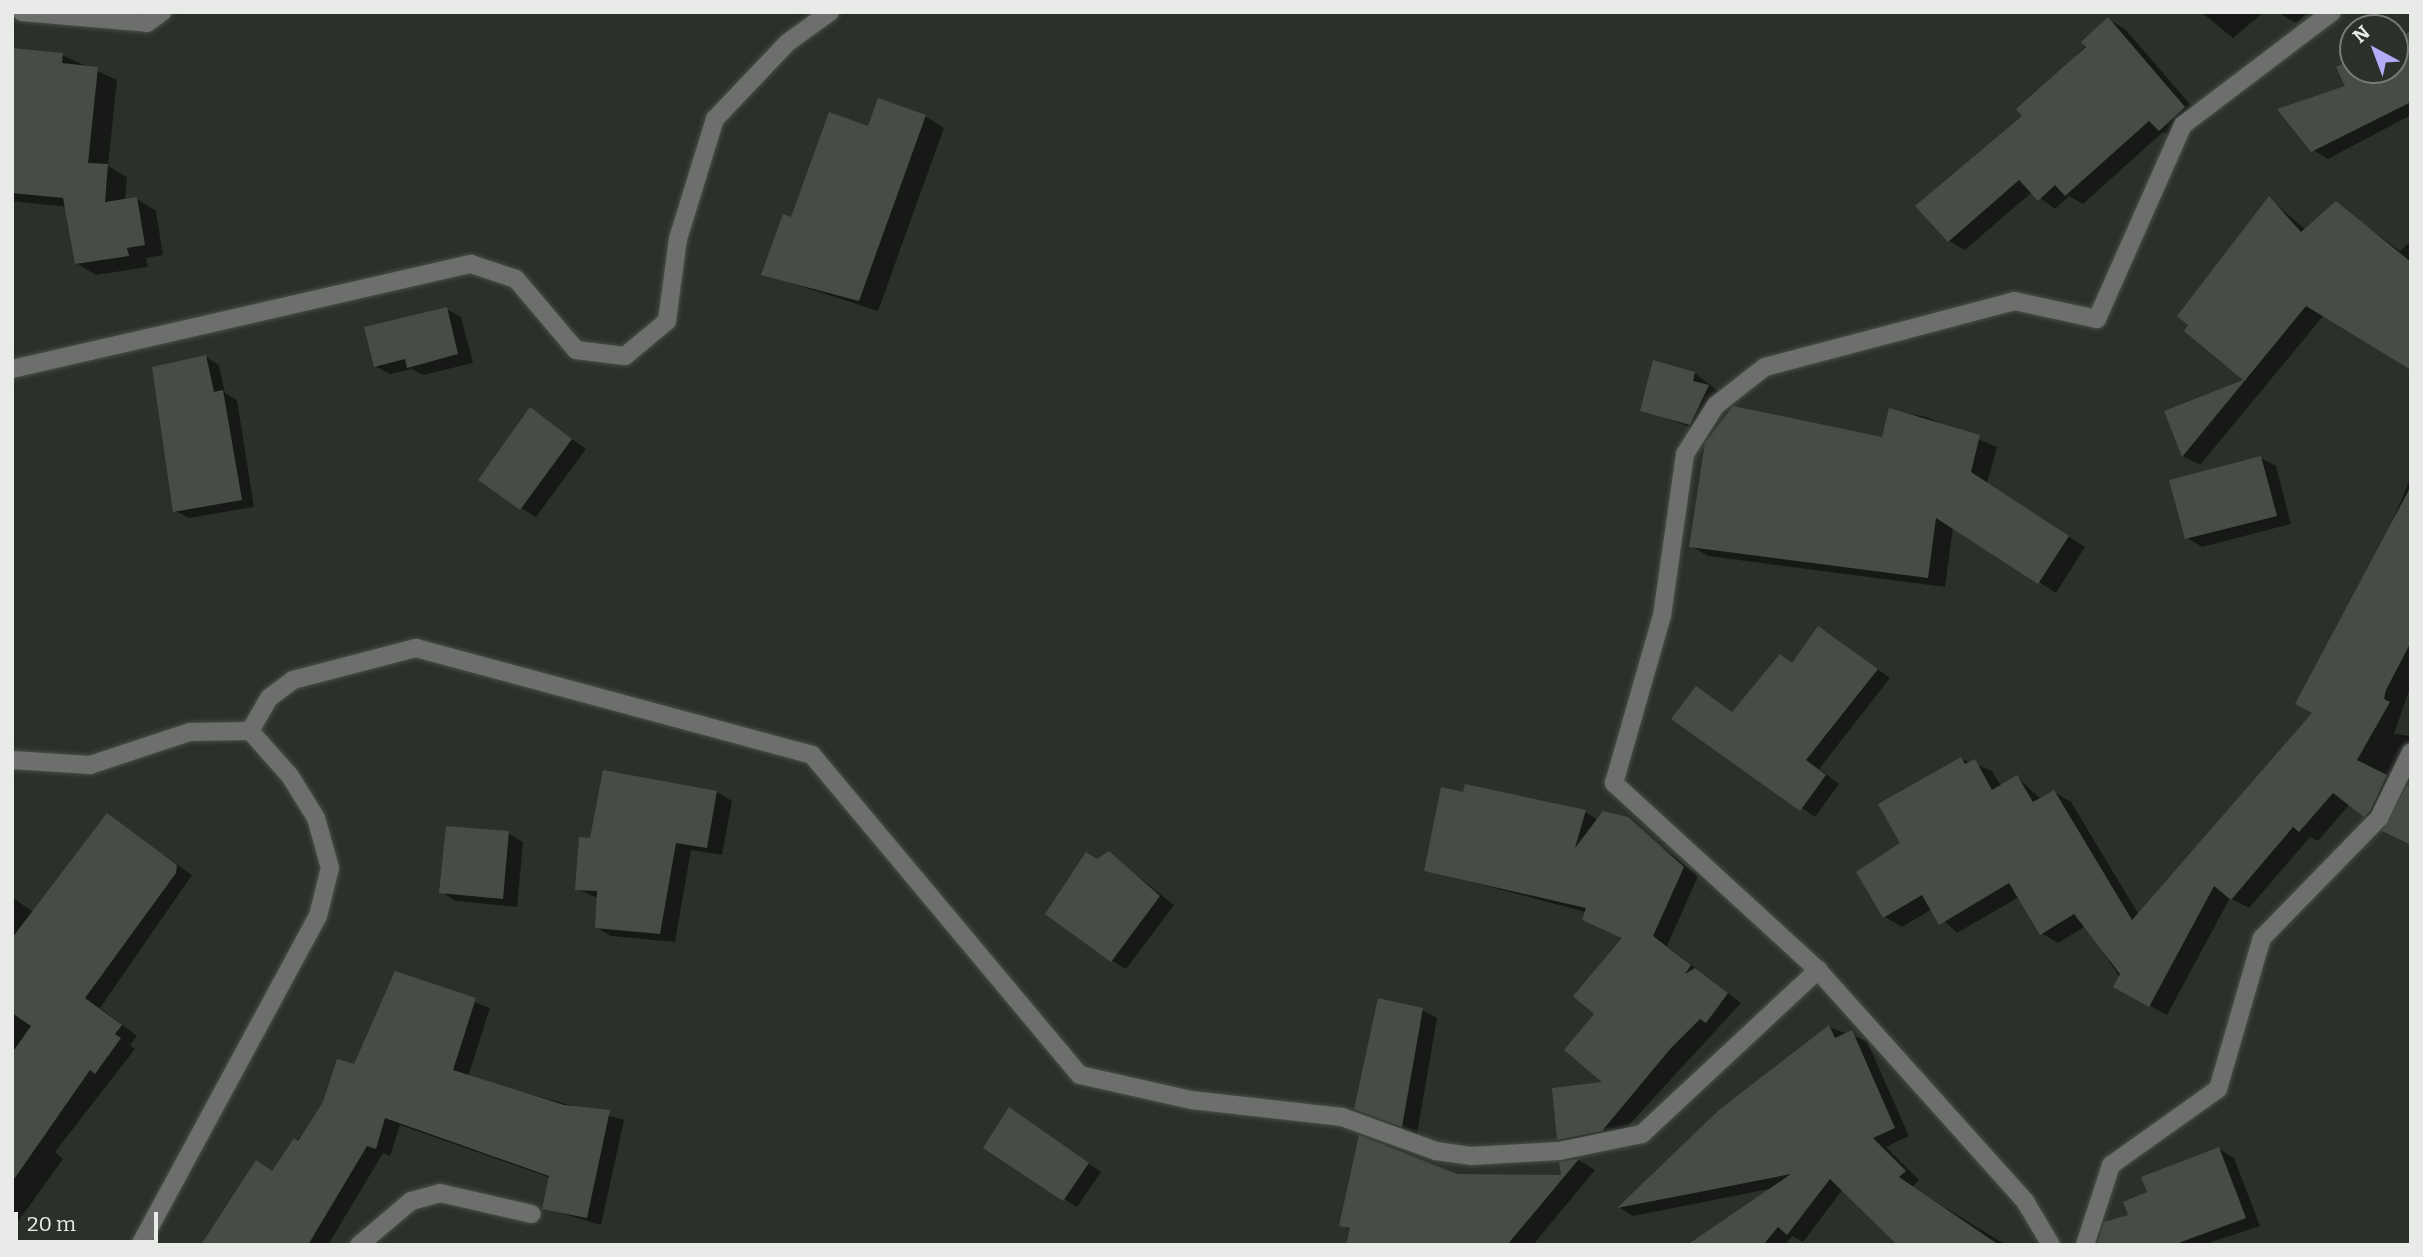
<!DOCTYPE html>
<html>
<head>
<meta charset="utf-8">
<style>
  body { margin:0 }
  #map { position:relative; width:2423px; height:1257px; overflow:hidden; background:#2c302b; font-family:Bitter,serif }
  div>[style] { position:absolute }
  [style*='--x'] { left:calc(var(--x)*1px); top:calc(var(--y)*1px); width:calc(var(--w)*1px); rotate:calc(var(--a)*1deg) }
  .shadow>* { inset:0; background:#0007 }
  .building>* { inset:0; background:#484c47 }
  .roads { filter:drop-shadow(0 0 2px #4a4e49) drop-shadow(0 0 2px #4a4e49) }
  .street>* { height:18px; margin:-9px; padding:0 9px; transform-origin:9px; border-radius:9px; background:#6d6f6d }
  span { translate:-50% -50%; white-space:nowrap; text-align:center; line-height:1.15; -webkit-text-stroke:5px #2c302b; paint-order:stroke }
  .frame { position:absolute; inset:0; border:14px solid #e9ebe8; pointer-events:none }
  .north { position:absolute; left:2339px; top:14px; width:70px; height:70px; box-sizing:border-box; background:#2c302b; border:2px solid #787b77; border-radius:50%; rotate:319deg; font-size:19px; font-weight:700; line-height:28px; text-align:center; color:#e9ebe8 }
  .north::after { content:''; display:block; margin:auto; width:24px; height:32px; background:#b4acf9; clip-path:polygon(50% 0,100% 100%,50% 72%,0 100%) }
  .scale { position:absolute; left:14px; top:1212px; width:144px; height:32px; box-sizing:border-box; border:4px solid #e9ebe8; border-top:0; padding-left:9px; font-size:21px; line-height:24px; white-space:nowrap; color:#e9ebe8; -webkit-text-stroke:5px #2c302b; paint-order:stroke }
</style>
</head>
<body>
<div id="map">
  <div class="shadow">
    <i style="clip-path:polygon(2201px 12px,2264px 12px,2233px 38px)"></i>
    <i style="clip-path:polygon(2277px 12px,2308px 12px,2296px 23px)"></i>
    <i style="clip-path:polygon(2108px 19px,2125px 29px,2201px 117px,2177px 139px,2163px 132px,2083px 204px,2069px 196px,2055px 209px,2032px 192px,1965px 250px,1949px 241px,2025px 116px)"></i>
    <i style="clip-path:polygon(2411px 36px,2411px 115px,2328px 159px,2313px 150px,2348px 87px,2353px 60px,2353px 70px,2395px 70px,2395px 40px)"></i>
    <i style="clip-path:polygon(12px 50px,62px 55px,117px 80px,108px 166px,127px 177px,125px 201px,137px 199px,156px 211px,163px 255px,146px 258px,148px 267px,96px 275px,76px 263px,67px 207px,12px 201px)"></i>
    <i style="clip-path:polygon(925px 116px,944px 128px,878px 311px,763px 274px,792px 219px,869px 128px)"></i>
    <i style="clip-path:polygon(2269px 198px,2306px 230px,2336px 204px,2400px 251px,2411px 241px,2411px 368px,2324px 315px,2200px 465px,2183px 456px,2166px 412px,2247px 380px,2186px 331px)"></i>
    <i style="clip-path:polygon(446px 309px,461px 317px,473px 363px,423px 375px,412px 369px,390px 374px,375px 366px)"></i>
    <i style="clip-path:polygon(206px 357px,219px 365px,225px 393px,237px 400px,254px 507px,189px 518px,175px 511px)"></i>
    <i style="clip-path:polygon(1654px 362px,1695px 373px,1723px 395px,1705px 432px,1642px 410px)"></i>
    <i style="clip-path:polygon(530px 409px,586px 449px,536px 517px,521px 508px)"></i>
    <i style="clip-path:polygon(1890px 410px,1926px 417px,1997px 447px,1987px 483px,2085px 547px,2056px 593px,1953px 527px,1945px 587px,1708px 556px,1691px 546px,1884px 439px)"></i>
    <i style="clip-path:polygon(2261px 458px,2276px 466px,2291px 524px,2202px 547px,2187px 538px)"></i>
    <i style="clip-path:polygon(2411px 476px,2411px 685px,2394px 734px,2411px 736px,2411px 773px,2381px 826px,2350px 804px,2318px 841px,2310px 837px,2249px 908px,2230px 898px,2167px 1015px,2132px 996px,2086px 926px,2058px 943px,2041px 933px,2019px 897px,1957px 933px,1932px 909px,1902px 927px,1885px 917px,1902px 844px,1961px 759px,1992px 771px,2001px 786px,2017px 777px,2041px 799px,2054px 792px,2071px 802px,2139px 915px,2314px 713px)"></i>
    <i style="clip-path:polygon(1832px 636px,1890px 678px,1819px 769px,1839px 784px,1815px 817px,1674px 719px,1697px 688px,1733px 713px)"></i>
    <i style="clip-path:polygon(717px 792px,732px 801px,722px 855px,691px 850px,675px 942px,611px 936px,596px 927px,598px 898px,577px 889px)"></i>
    <i style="clip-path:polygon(1585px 812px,1598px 820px,1627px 819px,1698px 876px,1667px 946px,1741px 1003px,1617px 1138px,1573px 1147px,1559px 1139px,1607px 1083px,1596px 1013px,1623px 939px,1586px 912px,1426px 870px)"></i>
    <i style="clip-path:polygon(107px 816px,192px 875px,100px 1008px,137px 1036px,130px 1045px,135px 1049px,55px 1152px,63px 1159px,12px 1230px,12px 897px,33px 912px)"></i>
    <i style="clip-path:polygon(508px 833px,523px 842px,517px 907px,456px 901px,441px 892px)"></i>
    <i style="clip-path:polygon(1109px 853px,1174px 905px,1126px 969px,1112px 961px,1098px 861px)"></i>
    <i style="clip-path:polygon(396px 973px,490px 1008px,468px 1077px,624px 1120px,601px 1225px,544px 1208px,551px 1178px,400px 1125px,390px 1156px,383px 1153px,328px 1245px,206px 1245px,273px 1172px,355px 1066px)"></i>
    <i style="clip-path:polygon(1422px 1010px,1437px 1018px,1417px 1134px,1356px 1109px)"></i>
    <i style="clip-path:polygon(1829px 1027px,1867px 1041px,1909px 1136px,1886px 1147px,1919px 1180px,1912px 1187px,2006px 1245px,1896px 1245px,1843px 1189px,1803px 1242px,1792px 1236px,1785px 1245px,1693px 1245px,1774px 1188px,1633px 1216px,1620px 1208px,1720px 1112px)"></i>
    <i style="clip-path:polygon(1010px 1109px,1101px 1172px,1077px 1207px,1064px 1199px)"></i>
    <i style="clip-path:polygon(2219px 1149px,2234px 1158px,2260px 1226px,2202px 1245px,2123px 1245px,2150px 1193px)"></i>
    <i style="clip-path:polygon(1579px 1160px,1595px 1170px,1533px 1245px,1347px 1245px,1351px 1230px,1341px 1225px,1457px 1175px,1563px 1176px,1561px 1164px)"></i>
  </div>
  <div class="building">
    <i style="clip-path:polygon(2108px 17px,2185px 107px,2159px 131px,2149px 121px,2065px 196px,2055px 185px,2038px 201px,2019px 180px,1948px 242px,1915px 206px,2022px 116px,2016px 109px,2086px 47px,2081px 42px)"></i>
    <i style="clip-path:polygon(2411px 31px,2411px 102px,2311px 152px,2277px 109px,2345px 86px,2336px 67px,2353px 59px,2353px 70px,2395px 70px,2395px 38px)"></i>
    <i style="clip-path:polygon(12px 48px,63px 53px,62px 63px,98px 67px,88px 163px,108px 164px,105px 202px,137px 197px,145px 245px,127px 248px,129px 256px,75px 264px,63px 198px,12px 193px)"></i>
    <i style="clip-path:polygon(878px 98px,926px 115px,859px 301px,761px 275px,783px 214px,791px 217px,829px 112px,868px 126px)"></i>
    <i style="clip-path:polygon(2269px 196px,2301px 232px,2336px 201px,2411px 262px,2411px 370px,2306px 306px,2182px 457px,2164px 411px,2243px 380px,2184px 331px,2188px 325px,2177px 316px)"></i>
    <i style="clip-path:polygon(447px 307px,458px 354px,407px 368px,405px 359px,374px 367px,364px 327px)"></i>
    <i style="clip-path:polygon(206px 355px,214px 392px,223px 390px,242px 500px,173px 512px,152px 367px)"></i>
    <i style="clip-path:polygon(1653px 360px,1695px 372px,1693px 381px,1709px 385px,1690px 425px,1640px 411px)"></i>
    <i style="clip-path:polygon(1733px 406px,1882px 437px,1889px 408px,1980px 435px,1971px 472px,2069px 536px,2038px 584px,1936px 518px,1928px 578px,1689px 547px,1705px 443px)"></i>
    <i style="clip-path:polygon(530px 407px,572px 439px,520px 510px,478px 480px)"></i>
    <i style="clip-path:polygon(2261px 456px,2277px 516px,2185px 539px,2169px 480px)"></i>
    <i style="clip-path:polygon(2411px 486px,2411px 642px,2386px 690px,2384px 699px,2390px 702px,2357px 760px,2387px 775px,2370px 811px,2364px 817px,2333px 793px,2299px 832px,2293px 827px,2231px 900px,2214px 886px,2149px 1007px,2113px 987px,2120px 974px,2074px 914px,2040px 935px,2009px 883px,1939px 925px,1922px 895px,1883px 918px,1856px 872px,1900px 843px,1878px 804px,1961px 757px,1965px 764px,1975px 759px,1992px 790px,2017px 775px,2033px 802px,2054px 790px,2132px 920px,2312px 713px,2295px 704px)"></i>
    <i style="clip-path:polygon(1818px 626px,1878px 669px,1806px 760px,1826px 775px,1800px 811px,1671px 719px,1696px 686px,1732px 712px,1780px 654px,1792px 663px)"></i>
    <i style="clip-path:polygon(603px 770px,717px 791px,707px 848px,676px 843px,660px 934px,595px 928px,597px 891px,575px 890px,579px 837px,590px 838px)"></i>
    <i style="clip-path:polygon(1465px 784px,1586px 810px,1575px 848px,1603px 811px,1628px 817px,1684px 867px,1653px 936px,1691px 965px,1685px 974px,1695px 968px,1728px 993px,1706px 1023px,1700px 1019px,1671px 1048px,1602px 1131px,1557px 1140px,1552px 1088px,1602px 1082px,1564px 1050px,1594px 1014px,1573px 996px,1622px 938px,1582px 920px,1586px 908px,1424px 871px,1441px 787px,1463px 792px)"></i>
    <i style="clip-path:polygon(2407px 785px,2411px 787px,2411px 845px,2382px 831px)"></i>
    <i style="clip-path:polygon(107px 813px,177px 865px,176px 873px,85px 998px,122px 1025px,115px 1034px,121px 1038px,95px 1074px,90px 1070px,12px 1182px,12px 1053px,31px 1026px,12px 1013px,12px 938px)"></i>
    <i style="clip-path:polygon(446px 826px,509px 831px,503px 899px,439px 893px)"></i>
    <i style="clip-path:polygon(1109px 851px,1160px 896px,1111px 962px,1045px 914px,1086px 852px,1097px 859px)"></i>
    <i style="clip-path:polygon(395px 971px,476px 998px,453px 1070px,564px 1105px,610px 1110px,587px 1218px,542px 1209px,549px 1176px,385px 1118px,376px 1149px,367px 1146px,308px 1245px,201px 1245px,256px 1160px,272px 1171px,294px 1138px,298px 1141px,323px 1102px,337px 1059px,354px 1064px)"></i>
    <i style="clip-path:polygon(1378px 998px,1423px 1008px,1402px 1127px,1354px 1109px)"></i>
    <i style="clip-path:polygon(1829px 1025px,1835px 1038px,1852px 1030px,1895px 1128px,1873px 1138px,1906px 1171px,1899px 1177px,1999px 1245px,1897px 1245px,1830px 1179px,1787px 1235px,1778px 1227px,1763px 1245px,1687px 1245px,1791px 1174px,1617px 1208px,1719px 1110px)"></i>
    <i style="clip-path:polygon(1009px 1107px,1089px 1163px,1063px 1201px,983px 1148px)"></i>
    <i style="clip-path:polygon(1359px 1135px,1457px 1174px,1561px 1175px,1559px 1162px,1579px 1159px,1507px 1245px,1346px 1245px,1350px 1228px,1339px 1226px)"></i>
    <i style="clip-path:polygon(2219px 1147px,2246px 1218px,2173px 1245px,2097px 1245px,2104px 1222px,2128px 1215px,2123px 1202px,2147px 1192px,2141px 1177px)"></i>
  </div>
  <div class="roads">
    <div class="street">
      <i style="--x:22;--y:12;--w:125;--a:5"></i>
      <i style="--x:147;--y:23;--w:19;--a:-36"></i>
      <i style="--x:12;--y:369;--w:471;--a:-12.9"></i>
      <i style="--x:471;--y:264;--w:47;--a:18.4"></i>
      <i style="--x:516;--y:279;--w:93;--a:49.8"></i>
      <i style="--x:576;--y:350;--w:49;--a:7"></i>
      <i style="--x:625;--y:356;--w:55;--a:-39.8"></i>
      <i style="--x:667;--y:321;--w:83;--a:-82.4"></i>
      <i style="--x:678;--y:239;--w:126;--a:-72.9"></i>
      <i style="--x:715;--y:119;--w:105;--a:-46.5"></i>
      <i style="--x:787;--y:43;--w:53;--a:-35.8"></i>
      <i style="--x:12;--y:760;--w:78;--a:3.7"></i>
      <i style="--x:90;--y:765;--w:105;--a:-18.3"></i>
      <i style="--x:190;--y:732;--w:60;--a:-1"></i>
      <i style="--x:250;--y:731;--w:38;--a:-60"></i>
      <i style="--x:269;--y:698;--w:30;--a:-37"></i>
      <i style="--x:293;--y:680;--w:127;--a:-14.6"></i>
      <i style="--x:416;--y:648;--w:410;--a:15.1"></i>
      <i style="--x:812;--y:755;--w:417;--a:50.1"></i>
      <i style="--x:1080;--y:1075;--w:114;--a:12.7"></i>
      <i style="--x:1191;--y:1100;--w:152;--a:6.4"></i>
      <i style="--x:1342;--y:1117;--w:100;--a:19.9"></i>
      <i style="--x:1436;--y:1151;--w:35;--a:8"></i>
      <i style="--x:1471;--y:1156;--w:88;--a:-3.3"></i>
      <i style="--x:1559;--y:1151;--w:85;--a:-11.6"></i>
      <i style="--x:1642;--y:1134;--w:241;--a:-43"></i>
      <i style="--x:140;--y:1245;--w:374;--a:-61.6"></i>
      <i style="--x:318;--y:916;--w:49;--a:-76"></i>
      <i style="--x:330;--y:868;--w:52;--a:-105.6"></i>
      <i style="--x:316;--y:818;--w:49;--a:-121.8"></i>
      <i style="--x:290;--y:776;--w:60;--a:-131.6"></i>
      <i style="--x:359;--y:1245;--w:68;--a:-40.2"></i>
      <i style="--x:411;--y:1201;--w:30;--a:-15"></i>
      <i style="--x:440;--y:1193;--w:94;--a:12.9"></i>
      <i style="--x:2051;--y:1245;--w:51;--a:-120.6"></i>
      <i style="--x:2025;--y:1201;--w:310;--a:-131.9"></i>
      <i style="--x:1818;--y:970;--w:277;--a:-137.5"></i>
      <i style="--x:1614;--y:783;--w:174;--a:-74"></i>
      <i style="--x:1662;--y:616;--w:164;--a:-81.9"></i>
      <i style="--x:1685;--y:454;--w:58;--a:-57.7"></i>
      <i style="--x:1716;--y:405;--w:62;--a:-37.8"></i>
      <i style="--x:1765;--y:367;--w:258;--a:-14.8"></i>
      <i style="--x:2014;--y:301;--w:85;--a:12.2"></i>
      <i style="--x:2097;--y:319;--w:212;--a:-66.1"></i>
      <i style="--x:2183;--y:125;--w:187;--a:-37.2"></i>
      <i style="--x:2085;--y:1245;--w:84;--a:-72"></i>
      <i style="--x:2111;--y:1165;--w:131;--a:-35.4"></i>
      <i style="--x:2218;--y:1089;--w:157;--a:-73.8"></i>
      <i style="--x:2262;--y:938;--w:168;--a:-45.7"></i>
      <i style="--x:2379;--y:818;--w:73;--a:-64.1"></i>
    </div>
  </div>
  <div class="frame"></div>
  <div class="north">N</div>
  <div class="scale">20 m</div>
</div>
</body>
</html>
